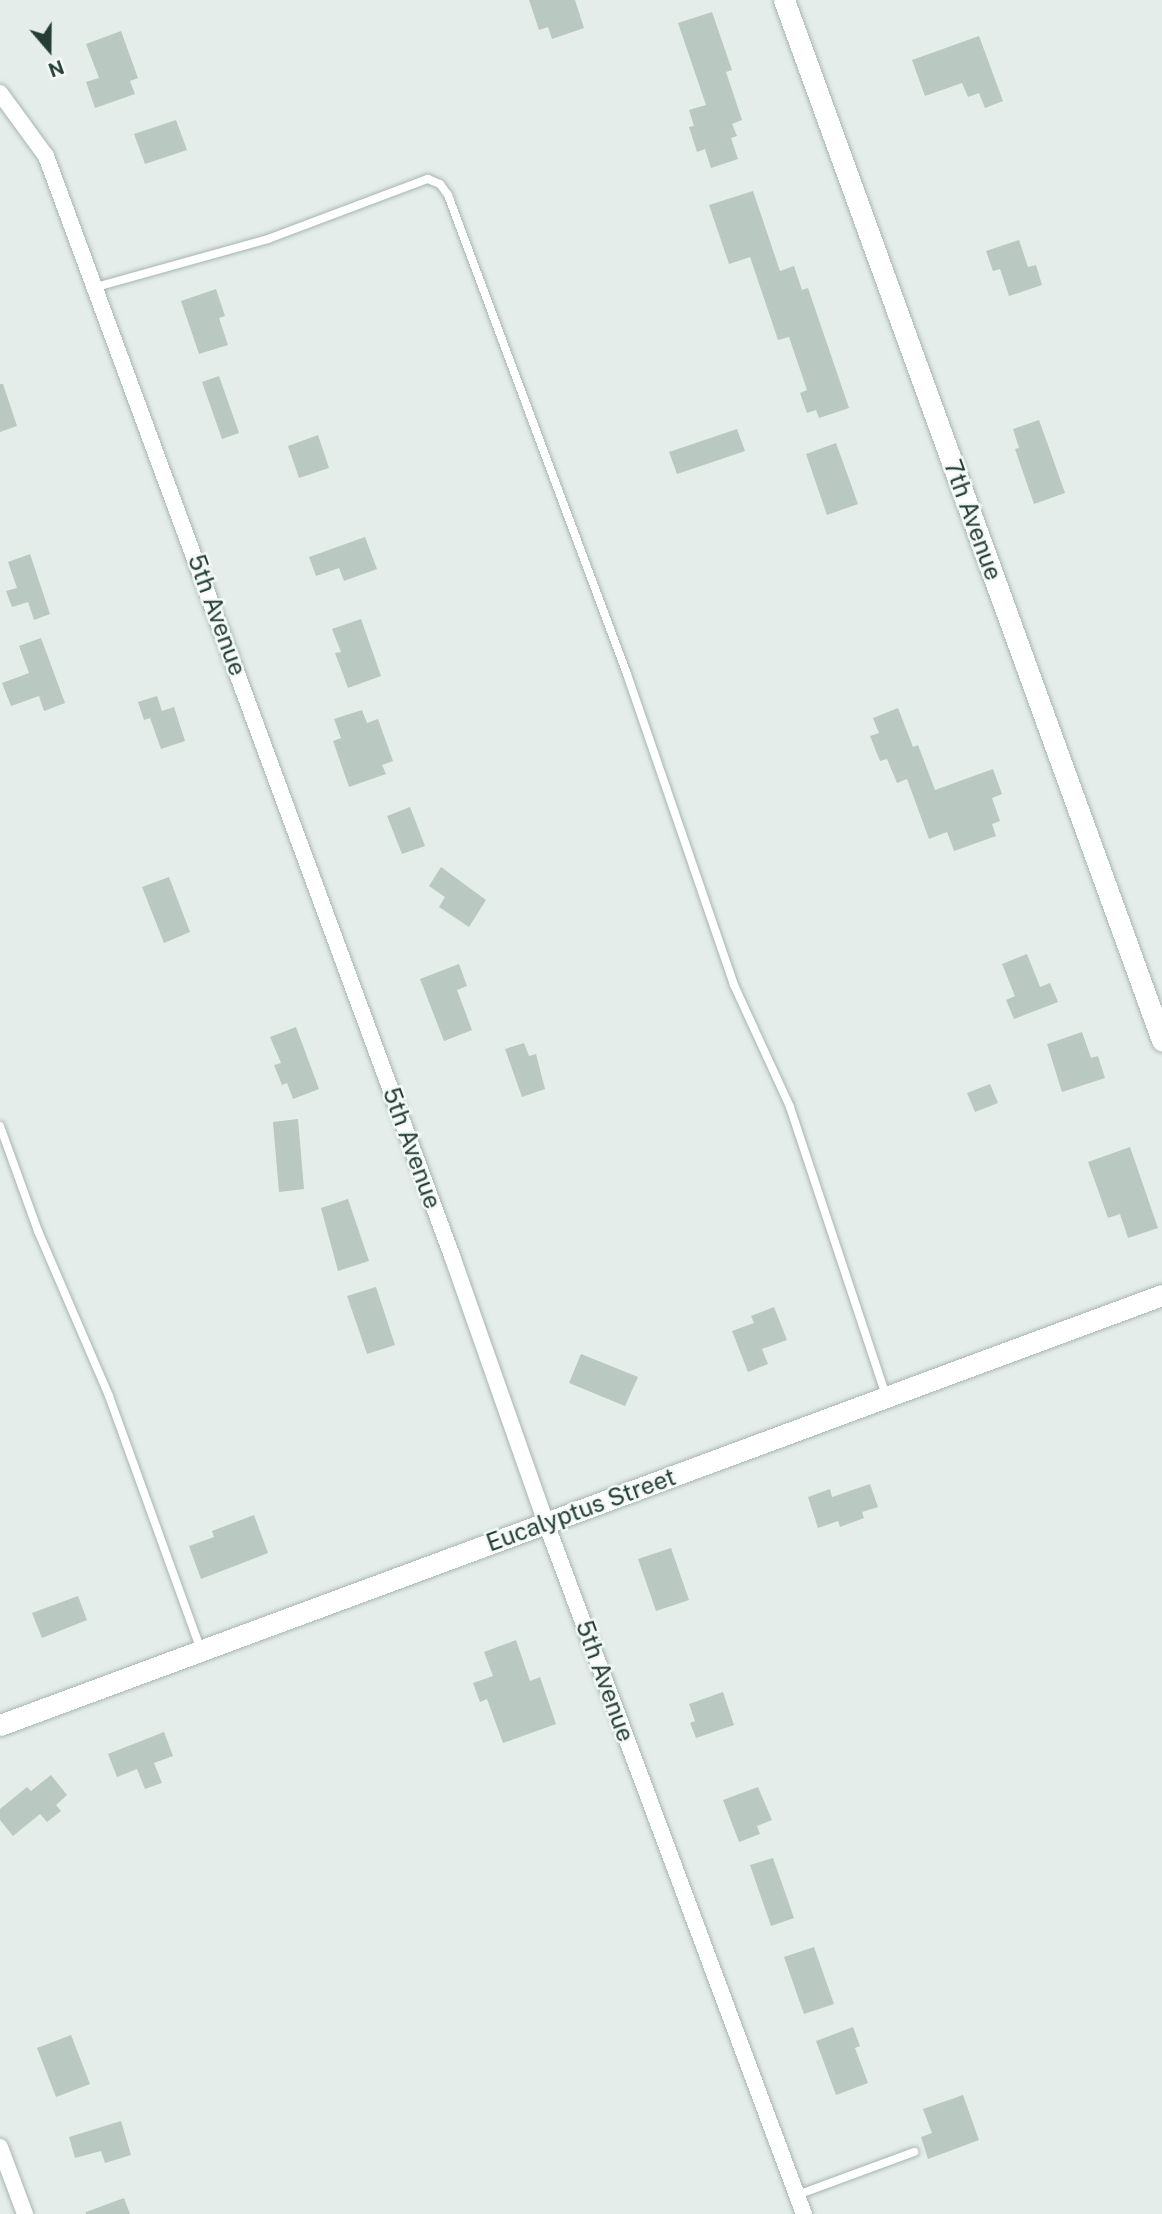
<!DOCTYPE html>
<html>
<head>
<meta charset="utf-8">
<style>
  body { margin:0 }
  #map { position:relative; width:1162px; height:2214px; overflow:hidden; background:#e4ede9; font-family:"Public Sans",sans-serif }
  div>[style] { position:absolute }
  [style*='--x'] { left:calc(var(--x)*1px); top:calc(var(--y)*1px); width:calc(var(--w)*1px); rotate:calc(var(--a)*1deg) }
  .building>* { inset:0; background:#b9c8c1 }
  .roads { filter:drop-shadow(0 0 2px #a7b5b0) drop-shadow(0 0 2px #a7b5b0) }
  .service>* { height:8px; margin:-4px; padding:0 4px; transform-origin:4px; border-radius:4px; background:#fff }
  .minor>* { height:16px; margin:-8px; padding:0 8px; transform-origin:8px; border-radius:8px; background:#fff }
  .tertiary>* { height:21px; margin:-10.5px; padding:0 10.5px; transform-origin:10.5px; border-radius:10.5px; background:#fff }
  .secondary>* { height:21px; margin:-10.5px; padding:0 10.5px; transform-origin:10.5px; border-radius:10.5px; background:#fff }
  span { translate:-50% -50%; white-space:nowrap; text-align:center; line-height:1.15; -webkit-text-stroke:5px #f4f9f7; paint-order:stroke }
  .street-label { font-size:24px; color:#243e36 }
  .north { position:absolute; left:14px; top:14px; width:70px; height:70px; -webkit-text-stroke:5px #f4f9f7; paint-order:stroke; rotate:160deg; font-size:19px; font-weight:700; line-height:28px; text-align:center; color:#243e36 }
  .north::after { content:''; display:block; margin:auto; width:24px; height:32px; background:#243e36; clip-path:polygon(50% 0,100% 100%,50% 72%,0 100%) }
</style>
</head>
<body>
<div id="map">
  <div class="building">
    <i style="clip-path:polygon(529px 0,575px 0,584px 28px,552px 39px,548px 27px,539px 30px)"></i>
    <i style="clip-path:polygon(712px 12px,732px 70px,726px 72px,742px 120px,732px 124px,737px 136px,731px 138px,738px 159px,711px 168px,705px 149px,697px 152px,689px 127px,694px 126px,689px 110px,706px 105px,678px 23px)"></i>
    <i style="clip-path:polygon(121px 31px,138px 78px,130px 81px,135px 94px,95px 108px,86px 82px,99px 78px,86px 44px)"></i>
    <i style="clip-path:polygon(979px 36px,1003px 101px,985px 108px,979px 93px,968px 97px,962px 83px,925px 96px,912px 60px)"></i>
    <i style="clip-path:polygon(176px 120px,187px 150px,145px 164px,134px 134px)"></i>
    <i style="clip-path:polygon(753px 191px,780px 271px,794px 266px,802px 290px,808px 288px,849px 408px,819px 418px,816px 410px,807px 413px,800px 393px,807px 390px,789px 337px,778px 340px,750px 257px,729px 264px,709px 205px)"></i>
    <i style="clip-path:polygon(1019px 240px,1028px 267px,1036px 265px,1042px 285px,1009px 296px,1000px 269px,993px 271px,986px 251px)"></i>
    <i style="clip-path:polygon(216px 289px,225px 316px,219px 318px,228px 345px,199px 354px,181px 301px)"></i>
    <i style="clip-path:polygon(219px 376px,239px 433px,222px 439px,202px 382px)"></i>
    <i style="clip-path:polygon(0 384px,3px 384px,17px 426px,0 432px)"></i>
    <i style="clip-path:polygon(1039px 420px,1065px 493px,1034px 504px,1015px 449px,1019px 448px,1013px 429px)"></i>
    <i style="clip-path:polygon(737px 429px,745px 451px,677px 474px,669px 452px)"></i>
    <i style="clip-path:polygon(318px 435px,329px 468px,299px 478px,288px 446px)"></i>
    <i style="clip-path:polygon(836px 443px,858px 504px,827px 515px,806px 454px)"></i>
    <i style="clip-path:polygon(365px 537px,377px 569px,344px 581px,339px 568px,316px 576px,309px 557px)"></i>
    <i style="clip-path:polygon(30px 554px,50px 614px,34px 620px,28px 602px,12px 607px,6px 591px,17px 588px,8px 562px)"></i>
    <i style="clip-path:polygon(361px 619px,381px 676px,348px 688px,335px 653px,341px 652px,332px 629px)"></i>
    <i style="clip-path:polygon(41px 638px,65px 703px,44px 711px,39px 696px,11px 706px,2px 683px,29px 673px,19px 646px)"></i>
    <i style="clip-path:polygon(157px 696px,162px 711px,174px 707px,185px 741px,161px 749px,150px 718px,144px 720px,138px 702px)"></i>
    <i style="clip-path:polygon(898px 708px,913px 747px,918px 745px,935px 790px,993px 769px,1002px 794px,992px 798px,1000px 821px,992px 824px,996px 836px,954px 851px,947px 832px,929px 839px,907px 779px,897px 783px,887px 759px,880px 761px,870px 736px,879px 733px,873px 718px)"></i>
    <i style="clip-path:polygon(362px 710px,367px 723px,378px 719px,393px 761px,382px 765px,386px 774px,349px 787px,333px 741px,341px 738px,334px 719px)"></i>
    <i style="clip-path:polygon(410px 807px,425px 846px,402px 854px,387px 816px)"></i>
    <i style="clip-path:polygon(441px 867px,486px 900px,469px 927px,439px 907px,445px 897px,429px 886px)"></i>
    <i style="clip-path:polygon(169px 877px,190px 932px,164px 943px,142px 887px)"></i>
    <i style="clip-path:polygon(1027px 954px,1040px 987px,1050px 983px,1058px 1002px,1014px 1019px,1006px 1000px,1015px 996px,1002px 964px)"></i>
    <i style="clip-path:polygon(459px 964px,467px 986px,457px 990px,472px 1030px,444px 1041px,420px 979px)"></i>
    <i style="clip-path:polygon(296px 1027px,319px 1089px,293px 1099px,287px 1083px,282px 1085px,274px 1065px,281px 1063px,270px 1037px)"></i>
    <i style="clip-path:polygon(1082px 1032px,1091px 1058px,1098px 1056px,1105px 1078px,1062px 1092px,1047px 1044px)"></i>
    <i style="clip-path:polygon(524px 1043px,529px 1056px,536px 1054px,545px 1089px,522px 1097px,505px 1049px)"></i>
    <i style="clip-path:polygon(990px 1084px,998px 1103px,975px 1112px,967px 1093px)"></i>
    <i style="clip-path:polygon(298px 1119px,304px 1189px,279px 1192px,273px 1122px)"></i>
    <i style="clip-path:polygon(1130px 1147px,1158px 1228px,1128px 1238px,1120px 1214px,1108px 1218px,1088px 1162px)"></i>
    <i style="clip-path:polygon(348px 1199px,369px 1261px,338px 1271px,321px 1208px)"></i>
    <i style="clip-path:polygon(376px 1287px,395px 1345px,367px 1354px,347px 1296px)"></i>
    <i style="clip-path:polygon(774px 1307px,787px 1340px,762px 1349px,768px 1364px,748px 1372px,732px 1331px,754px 1323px,751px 1316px)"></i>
    <i style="clip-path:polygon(581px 1354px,638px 1377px,625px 1406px,569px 1383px)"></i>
    <i style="clip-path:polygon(870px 1484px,878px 1507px,862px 1512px,864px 1518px,840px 1527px,838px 1521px,818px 1528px,808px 1497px,830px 1489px,832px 1497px)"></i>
    <i style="clip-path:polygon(254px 1515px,268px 1553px,201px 1579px,189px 1546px,214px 1537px,212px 1531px)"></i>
    <i style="clip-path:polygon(671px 1548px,689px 1600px,656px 1611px,638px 1559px)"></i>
    <i style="clip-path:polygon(78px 1596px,87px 1620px,42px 1638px,32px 1613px)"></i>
    <i style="clip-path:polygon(516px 1640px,530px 1681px,540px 1677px,556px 1724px,503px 1743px,487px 1699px,480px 1702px,473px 1683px,493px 1676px,484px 1652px)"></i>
    <i style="clip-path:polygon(723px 1692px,734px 1725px,696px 1738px,690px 1723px,695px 1721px,689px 1704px)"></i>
    <i style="clip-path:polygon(164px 1732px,173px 1756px,154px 1763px,162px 1783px,145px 1789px,137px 1769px,117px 1777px,108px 1754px)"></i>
    <i style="clip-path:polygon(51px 1775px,67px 1795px,56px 1805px,61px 1811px,47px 1822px,40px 1814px,13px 1836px,0 1820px,0 1809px,27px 1787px,31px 1791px)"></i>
    <i style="clip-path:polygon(758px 1787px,772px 1820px,757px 1826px,760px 1834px,739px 1842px,723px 1800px)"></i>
    <i style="clip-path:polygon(773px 1858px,794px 1918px,771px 1926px,750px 1865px)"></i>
    <i style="clip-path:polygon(814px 1947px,834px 2004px,804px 2014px,784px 1957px)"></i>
    <i style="clip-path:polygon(853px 2027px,860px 2046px,855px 2048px,868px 2083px,836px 2095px,816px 2041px)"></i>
    <i style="clip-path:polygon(71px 2035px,90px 2084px,56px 2097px,37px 2048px)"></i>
    <i style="clip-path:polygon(963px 2095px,979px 2140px,928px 2159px,921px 2137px,932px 2133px,923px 2109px)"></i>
    <i style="clip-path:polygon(121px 2121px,131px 2155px,105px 2163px,101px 2151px,75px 2158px,69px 2137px)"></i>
    <i style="clip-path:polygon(124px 2198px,130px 2214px,86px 2214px,86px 2212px)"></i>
  </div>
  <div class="roads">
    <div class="service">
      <i style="--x:96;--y:287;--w:179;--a:-15.6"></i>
      <i style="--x:268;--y:239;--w:171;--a:-20.6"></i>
      <i style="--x:428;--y:179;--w:13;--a:23"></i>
      <i style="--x:440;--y:184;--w:14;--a:54"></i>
      <i style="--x:448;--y:195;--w:511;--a:69.51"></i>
      <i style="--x:627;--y:674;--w:329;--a:71"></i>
      <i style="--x:734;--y:985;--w:134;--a:65.3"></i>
      <i style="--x:790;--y:1107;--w:305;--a:71.6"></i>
      <i style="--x:0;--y:1126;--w:112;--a:70.1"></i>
      <i style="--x:38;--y:1231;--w:180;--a:66.7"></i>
      <i style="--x:109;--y:1396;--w:268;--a:70.1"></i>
      <i style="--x:797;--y:2195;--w:125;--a:-20.2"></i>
    </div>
    <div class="minor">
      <i style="--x:0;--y:93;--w:78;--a:53.9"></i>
      <i style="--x:46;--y:156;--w:1173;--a:69.74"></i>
      <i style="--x:452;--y:1256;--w:283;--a:70.6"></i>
      <i style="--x:546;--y:1523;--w:738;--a:69.53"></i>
      <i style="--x:0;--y:2147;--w:72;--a:69.5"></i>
    </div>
    <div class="tertiary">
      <i style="--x:784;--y:0;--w:1107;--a:70.03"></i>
    </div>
    <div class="secondary">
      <i style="--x:0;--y:1725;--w:1239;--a:-20.31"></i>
    </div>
  </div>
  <div class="street-label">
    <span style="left:973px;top:520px;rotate:70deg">7th Avenue</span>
    <span style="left:217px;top:615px;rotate:70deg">5th Avenue</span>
    <span style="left:412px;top:1148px;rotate:70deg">5th Avenue</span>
    <span style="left:581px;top:1510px;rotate:-20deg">Eucalyptus Street</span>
    <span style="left:605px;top:1681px;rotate:70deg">5th Avenue</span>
  </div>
  <div class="north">N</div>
</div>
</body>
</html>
